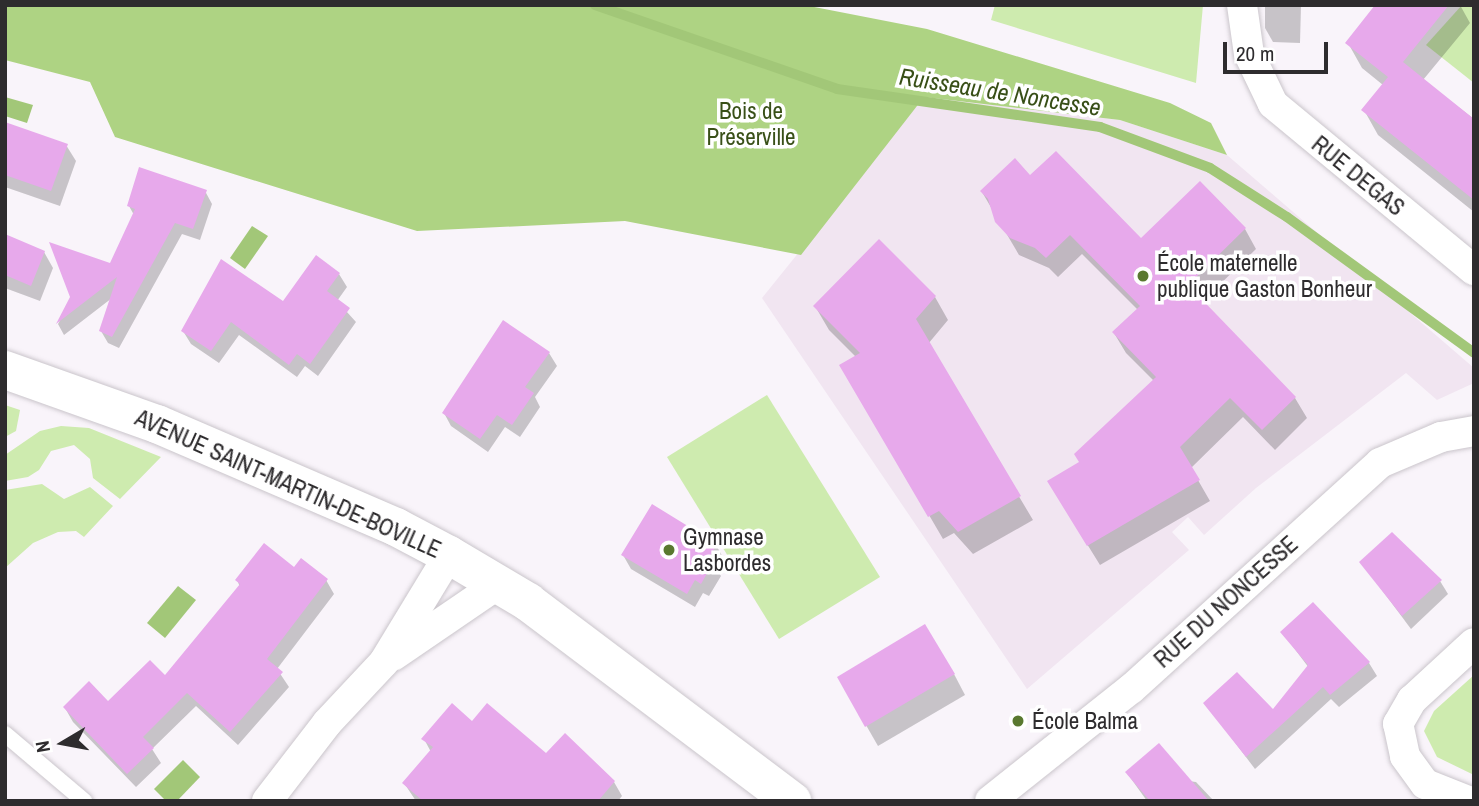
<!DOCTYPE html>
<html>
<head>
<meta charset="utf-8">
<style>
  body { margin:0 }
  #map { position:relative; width:1479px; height:806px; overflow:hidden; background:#f9f4fa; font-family:"Archivo Narrow",sans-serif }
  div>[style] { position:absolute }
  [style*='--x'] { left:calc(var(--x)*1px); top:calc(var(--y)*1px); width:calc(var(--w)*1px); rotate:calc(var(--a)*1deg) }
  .built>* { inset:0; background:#f1e5f1 }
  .green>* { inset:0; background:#ceebaf }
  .forest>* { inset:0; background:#aed383 }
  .water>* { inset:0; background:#a2c778 }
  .shadow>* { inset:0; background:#0003 }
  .stream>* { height:10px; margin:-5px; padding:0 5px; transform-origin:5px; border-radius:5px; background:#a2c778 }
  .building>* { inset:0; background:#e7a9eb }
  .roads { filter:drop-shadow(0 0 2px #cac5cb) drop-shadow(0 0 2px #cac5cb) }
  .service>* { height:16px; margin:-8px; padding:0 8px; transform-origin:8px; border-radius:8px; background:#fff }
  .minor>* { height:30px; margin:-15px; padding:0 15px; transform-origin:15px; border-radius:15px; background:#fff }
  .tertiary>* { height:38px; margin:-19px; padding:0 19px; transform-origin:19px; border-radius:19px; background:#fff }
  .dots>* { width:19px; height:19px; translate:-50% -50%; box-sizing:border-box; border:4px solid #fff; border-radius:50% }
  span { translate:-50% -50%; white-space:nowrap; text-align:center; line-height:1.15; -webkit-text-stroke:7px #fff; paint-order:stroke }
  .park-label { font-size:23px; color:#395018 }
  .street-label { font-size:23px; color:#2e2c2e }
  .poi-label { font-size:23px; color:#2e2c2e }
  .left { translate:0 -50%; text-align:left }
  .water-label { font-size:24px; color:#384f17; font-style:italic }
  .frame { position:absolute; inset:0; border:7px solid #2e2c2e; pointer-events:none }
  .north { position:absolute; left:28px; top:708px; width:70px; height:70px; -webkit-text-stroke:5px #fff; paint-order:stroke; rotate:260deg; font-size:19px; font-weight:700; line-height:28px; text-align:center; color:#2e2c2e }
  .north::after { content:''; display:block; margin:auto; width:24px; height:32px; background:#2e2c2e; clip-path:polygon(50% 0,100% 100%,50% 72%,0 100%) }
  .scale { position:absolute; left:1223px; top:42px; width:105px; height:32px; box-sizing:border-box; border:4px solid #2e2c2e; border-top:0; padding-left:9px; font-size:21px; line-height:24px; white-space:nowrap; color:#2e2c2e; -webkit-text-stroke:5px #fff; paint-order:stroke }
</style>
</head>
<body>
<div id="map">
  <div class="built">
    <i style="clip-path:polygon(924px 97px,1120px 120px,1227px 155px,1474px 368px,1474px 383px,1437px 400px,1406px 373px,1256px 488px,1204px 535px,1188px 517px,1172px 532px,1189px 550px,1027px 689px,762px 298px)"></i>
  </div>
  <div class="green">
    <i style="clip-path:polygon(995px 5px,1203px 5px,1196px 83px,991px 20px)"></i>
    <i style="clip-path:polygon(1462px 5px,1474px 5px,1474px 83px,1426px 45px)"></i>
    <i style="clip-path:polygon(767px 395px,880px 577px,779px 639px,667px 457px)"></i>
    <i style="clip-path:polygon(5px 405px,20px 410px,16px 431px,5px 437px)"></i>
    <i style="clip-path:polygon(61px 426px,89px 428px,161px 457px,120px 499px,93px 478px,90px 459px,74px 445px,51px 451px,39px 470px,28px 477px,5px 481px,5px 455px,40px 431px)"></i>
    <i style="clip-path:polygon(42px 484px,64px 499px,90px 487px,113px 506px,84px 537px,76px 531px,58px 532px,33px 543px,5px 568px,5px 490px)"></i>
    <i style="clip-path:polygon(1474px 675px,1474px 775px,1437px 757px,1424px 731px,1434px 711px)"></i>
  </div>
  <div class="forest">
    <i style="clip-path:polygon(5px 5px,804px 5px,927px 29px,1170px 103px,1211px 123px,1227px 155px,1120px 120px,924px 97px,801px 255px,625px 221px,417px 231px,115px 137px,90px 82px,5px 60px)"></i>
  </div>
  <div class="water">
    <i style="clip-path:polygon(5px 97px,33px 105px,27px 123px,5px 116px)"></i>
    <i style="clip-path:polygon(252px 226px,268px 236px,245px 269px,230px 258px)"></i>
    <i style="clip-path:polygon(178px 586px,196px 600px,165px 638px,147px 623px)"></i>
    <i style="clip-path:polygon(183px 760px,200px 777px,177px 801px,166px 801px,154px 789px)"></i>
  </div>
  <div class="shadow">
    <i style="clip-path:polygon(1265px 5px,1301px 5px,1300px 43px,1273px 42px,1265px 28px)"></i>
    <i style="clip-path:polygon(1377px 5px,1460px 5px,1470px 23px,1423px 80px,1474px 119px,1474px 212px,1378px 135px,1364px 110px,1383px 85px,1362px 68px,1348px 43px)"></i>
    <i style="clip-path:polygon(5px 123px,66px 145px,76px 161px,60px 206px,5px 187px)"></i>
    <i style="clip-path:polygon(1030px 178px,1141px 240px,1245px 229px,1256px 249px,1202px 302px,1295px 398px,1307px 418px,1275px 450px,1243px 417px,1191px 468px,1210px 501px,1100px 565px,1061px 502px,1154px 381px,1126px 353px,1114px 333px,1138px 310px,1082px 254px,1058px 277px,1049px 268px,1019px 255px,982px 192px)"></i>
    <i style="clip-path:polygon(205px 191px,212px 204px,200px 240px,182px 234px,119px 348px,108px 343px,101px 331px,112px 298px,64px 335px,58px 324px,72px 298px,111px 266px,134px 215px,129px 206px)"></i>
    <i style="clip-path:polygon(5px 236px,44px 252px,53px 268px,40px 301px,5px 288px)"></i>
    <i style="clip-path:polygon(339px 274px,347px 287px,337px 301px,356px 322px,318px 376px,305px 366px,297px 377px,239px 335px,219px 363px,191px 344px,183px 331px,284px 303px)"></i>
    <i style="clip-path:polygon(935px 297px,948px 320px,928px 344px,1033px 520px,973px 554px,954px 533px,943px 539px,842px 366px,856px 357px,829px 330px,815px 306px)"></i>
    <i style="clip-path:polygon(549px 353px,557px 366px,535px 397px,540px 407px,520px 437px,505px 427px,488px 452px,451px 426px,444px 413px)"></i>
    <i style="clip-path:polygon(716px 545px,724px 559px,717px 570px,721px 576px,709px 596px,703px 593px,695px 607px,631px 569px,623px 555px)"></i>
    <i style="clip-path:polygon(1361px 562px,1440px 581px,1448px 594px,1411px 629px)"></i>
    <i style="clip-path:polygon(295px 570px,326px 580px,334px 594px,277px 669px,289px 687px,238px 745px,196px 706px,152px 749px,161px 763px,136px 787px,73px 722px,65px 708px,108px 704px,165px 678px,240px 587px,237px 580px)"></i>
    <i style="clip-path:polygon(1282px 632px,1369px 663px,1377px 676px,1339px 707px,1331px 699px,1255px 769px,1205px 703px,1274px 711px,1309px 668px)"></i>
    <i style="clip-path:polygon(954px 674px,965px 695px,878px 746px,839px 678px)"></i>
    <i style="clip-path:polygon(472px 723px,614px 782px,622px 796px,618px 801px,416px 801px,404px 783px,431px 752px,424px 739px)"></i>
    <i style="clip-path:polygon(1127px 773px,1196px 782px,1214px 801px,1147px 801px)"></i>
  </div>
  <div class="stream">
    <i style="--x:595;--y:5;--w:256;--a:19.1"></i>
    <i style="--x:837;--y:89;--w:266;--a:8.2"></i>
    <i style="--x:1100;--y:127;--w:117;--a:20.4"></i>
    <i style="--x:1210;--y:168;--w:91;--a:32.5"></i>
    <i style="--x:1287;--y:217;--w:231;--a:36"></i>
  </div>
  <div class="building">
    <i style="clip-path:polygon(1375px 5px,1449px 5px,1403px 62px,1474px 119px,1474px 200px,1361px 110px,1388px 77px,1345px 43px)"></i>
    <i style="clip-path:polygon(5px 122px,68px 144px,51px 191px,5px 175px)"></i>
    <i style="clip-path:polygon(1056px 151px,1141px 238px,1200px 181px,1246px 228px,1188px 285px,1296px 397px,1262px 430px,1230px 398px,1180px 447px,1200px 480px,1087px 546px,1047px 481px,1079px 462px,1074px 454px,1156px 377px,1112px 332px,1140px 306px,1070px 235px,1046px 258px,1035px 248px,1010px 238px,995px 222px,988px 199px,980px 191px,1015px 158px,1030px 175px)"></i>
    <i style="clip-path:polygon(139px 167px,207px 190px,193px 229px,175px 223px,112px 337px,99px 331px,117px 277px,56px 324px,70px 297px,49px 242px,110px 263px,135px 209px,127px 206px)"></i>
    <i style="clip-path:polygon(5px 234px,45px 251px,31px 286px,5px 275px)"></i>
    <i style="clip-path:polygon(879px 239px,936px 296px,916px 319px,1021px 496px,958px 532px,939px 511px,928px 517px,839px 365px,860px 353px,813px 306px)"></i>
    <i style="clip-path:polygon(316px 255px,340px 273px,327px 291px,350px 308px,310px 364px,297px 354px,289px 365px,231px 322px,211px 351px,181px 331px,221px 259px,283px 301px)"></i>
    <i style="clip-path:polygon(503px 320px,550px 352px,525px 387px,534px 393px,512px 425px,497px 415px,480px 439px,442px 413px)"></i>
    <i style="clip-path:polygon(652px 504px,717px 544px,709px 558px,714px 561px,701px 584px,695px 580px,687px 594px,621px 555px)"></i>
    <i style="clip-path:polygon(1392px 532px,1442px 580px,1402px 616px,1359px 562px)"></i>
    <i style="clip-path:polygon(264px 543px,294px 567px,301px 558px,328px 579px,267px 659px,283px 672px,230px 732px,187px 693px,143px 737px,154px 748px,127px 774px,63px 707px,89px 681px,108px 701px,150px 660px,165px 675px,240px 584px,235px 580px)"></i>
    <i style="clip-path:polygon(1313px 602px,1370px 662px,1330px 695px,1323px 687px,1246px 757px,1203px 703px,1237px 672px,1273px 709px,1308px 665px,1280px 632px)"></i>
    <i style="clip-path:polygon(925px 624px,955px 674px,865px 727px,837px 677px)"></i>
    <i style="clip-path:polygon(452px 703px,472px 721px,487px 703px,546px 753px,565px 733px,615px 781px,598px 801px,423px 801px,402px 783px,433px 747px,421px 739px)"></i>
    <i style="clip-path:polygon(1159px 743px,1209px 801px,1150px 801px,1125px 772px)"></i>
  </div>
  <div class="roads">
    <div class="service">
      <i style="--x:5;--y:734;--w:104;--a:40.3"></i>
    </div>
    <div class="minor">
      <i style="--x:1242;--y:5;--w:49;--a:81.9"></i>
      <i style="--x:1249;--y:54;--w:55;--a:64.4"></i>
      <i style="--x:1273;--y:104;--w:261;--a:39.6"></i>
      <i style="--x:393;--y:656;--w:127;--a:-34.4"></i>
      <i style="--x:267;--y:801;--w:98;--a:-52.4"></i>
      <i style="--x:327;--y:723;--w:83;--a:-46.9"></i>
      <i style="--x:384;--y:662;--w:125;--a:-58.7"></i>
      <i style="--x:990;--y:801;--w:180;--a:-38.5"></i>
      <i style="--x:1131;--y:689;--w:336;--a:-42.2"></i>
      <i style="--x:1380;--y:463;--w:66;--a:-23.1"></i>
      <i style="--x:1441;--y:437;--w:34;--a:-10"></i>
      <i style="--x:1468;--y:801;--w:46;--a:-158.4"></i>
      <i style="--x:1425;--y:784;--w:34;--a:-126"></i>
      <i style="--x:1405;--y:756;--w:33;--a:-102"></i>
      <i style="--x:1398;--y:724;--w:28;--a:-60"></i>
      <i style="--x:1412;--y:700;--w:84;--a:-42.6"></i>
    </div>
    <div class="tertiary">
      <i style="--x:5;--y:370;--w:161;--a:19.6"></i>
      <i style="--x:157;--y:424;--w:260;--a:23.3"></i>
      <i style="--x:396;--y:527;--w:60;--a:27.8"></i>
      <i style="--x:449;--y:555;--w:92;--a:30.7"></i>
      <i style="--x:528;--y:602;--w:331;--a:37"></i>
    </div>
  </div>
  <div class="dots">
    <i style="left:1143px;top:276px;background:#59782f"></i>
    <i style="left:669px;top:550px;background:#59782f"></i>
    <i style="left:1018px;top:721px;background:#59782f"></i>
  </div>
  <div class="park-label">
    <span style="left:751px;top:124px">Bois de<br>Préserville</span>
  </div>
  <div class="street-label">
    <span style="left:1358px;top:176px;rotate:39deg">RUE DEGAS</span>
    <span style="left:288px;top:484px;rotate:24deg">AVENUE SAINT-MARTIN-DE-BOVILLE</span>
    <span style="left:1226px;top:602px;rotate:-42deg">RUE DU NONCESSE</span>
  </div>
  <div class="poi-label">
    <span class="left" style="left:1157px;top:276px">École maternelle<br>publique Gaston Bonheur</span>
    <span class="left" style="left:683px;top:550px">Gymnase<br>Lasbordes</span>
    <span class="left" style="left:1032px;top:721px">École Balma</span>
  </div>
  <div class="water-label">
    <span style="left:1000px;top:92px;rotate:9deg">Ruisseau de Noncesse</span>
  </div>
  <div class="frame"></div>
  <div class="north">N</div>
  <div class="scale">20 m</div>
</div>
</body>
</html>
